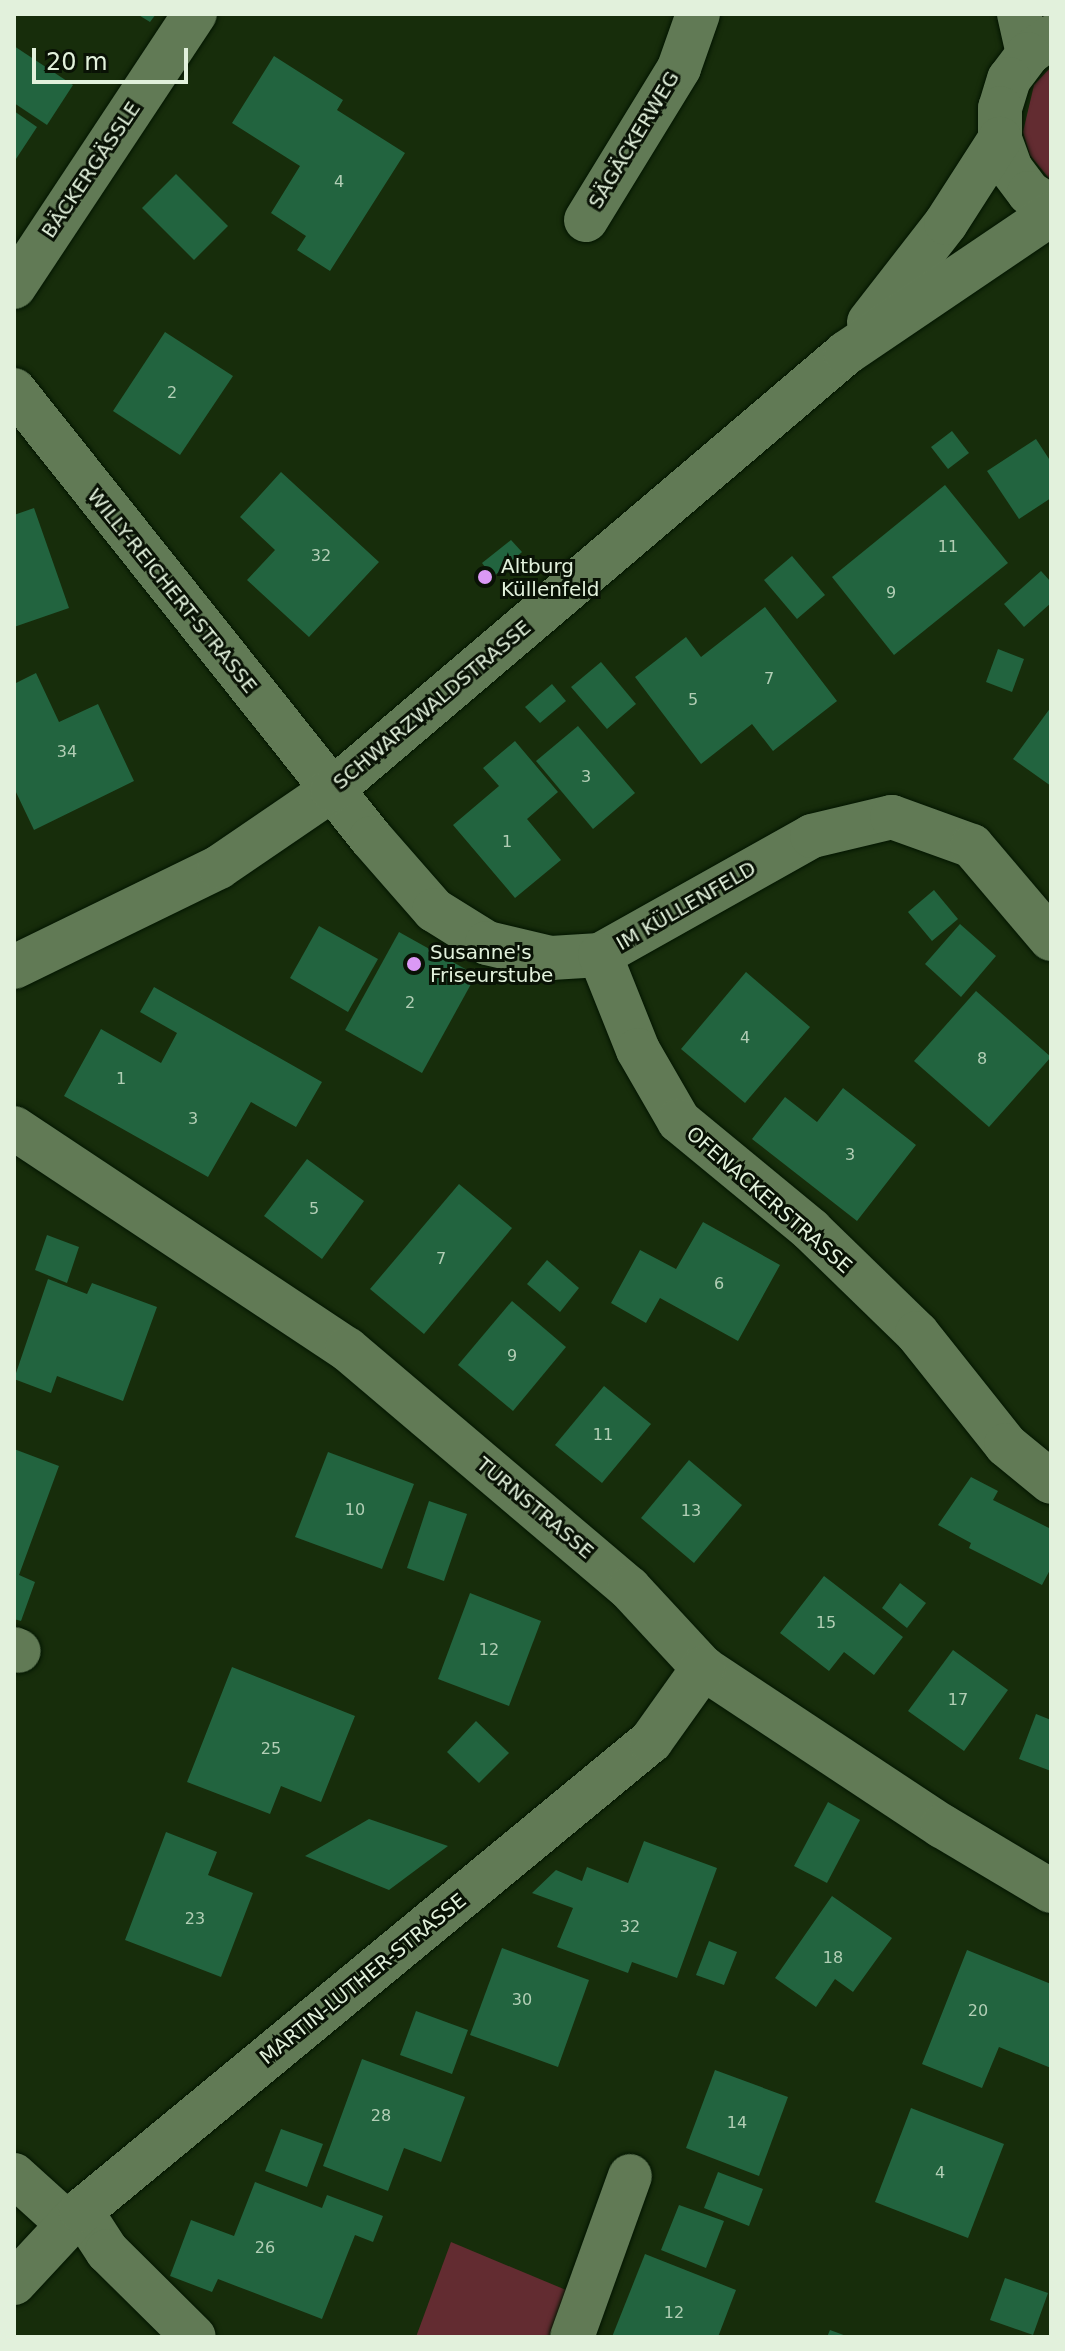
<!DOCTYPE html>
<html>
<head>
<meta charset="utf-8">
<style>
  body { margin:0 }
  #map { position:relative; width:1065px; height:2351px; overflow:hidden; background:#172d0b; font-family:"DejaVu Sans",sans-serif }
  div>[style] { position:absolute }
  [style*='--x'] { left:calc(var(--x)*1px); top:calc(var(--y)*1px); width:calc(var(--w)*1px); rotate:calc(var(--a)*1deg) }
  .green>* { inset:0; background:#632c31 }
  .building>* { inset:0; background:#22643f }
  .roads { filter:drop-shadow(0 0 2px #031500) drop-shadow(0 0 2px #031500) }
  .minor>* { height:44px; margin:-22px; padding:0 22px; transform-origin:22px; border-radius:22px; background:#617a55 }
  .tertiary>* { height:44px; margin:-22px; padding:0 22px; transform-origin:22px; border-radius:22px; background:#617a55 }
  .dots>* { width:22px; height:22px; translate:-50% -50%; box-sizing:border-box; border:4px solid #091205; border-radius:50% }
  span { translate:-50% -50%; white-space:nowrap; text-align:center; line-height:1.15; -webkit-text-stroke:6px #091205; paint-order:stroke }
  .number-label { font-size:16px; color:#b2ceb5 }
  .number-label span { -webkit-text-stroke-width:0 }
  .street-label { font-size:20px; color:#e2f1dc }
  .poi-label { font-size:20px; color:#e2f1dc }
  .left { translate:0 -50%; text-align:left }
  .frame { position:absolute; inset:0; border:16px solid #e2f1dc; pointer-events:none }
  .scale { position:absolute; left:32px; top:48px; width:156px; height:36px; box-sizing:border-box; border:4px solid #e2f1dc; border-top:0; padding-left:10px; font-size:24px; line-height:28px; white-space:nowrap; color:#e2f1dc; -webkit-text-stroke:6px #091205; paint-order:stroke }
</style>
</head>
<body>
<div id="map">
  <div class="green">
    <i style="clip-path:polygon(1051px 67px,1051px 181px,1030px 155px,1023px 132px,1034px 85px)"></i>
    <i style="clip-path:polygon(451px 2242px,566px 2290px,549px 2337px,416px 2337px)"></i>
  </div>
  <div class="building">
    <i style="clip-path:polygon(137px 14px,156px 14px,150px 22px)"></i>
    <i style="clip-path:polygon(14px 46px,73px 85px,47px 125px,14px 103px)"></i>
    <i style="clip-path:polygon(274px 56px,343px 100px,337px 110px,405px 153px,330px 271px,297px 250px,306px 236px,271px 213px,300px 166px,232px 123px)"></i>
    <i style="clip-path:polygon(14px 111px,37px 127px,14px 162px)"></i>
    <i style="clip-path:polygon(176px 174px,228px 226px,194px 260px,142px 208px)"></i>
    <i style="clip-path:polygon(165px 332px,233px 376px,180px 455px,113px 411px)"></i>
    <i style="clip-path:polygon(952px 431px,969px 453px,948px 469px,931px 447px)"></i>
    <i style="clip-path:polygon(1036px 439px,1051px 462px,1051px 498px,1019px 519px,987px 471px)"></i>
    <i style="clip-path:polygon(281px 472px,379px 562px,309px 637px,247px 580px,275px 550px,240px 517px)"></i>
    <i style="clip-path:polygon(945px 485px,1008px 563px,894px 655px,832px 577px)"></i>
    <i style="clip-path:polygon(34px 508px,69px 608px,14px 627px,14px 515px)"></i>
    <i style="clip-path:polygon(511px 540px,522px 552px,493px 577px,482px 563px)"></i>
    <i style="clip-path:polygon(792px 556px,825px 595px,797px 619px,764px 580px)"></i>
    <i style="clip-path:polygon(1041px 571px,1051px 582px,1051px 603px,1024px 627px,1004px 604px)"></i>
    <i style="clip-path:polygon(765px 607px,837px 701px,773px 751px,752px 724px,701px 764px,635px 677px,686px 637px,701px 657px)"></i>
    <i style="clip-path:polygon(998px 649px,1024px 659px,1012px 692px,986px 682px)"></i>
    <i style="clip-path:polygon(601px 662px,636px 704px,607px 729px,571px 687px)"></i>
    <i style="clip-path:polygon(36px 673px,59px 722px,98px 704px,134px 781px,34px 830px,14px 788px,14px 684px)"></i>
    <i style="clip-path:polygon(552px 684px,566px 701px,540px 723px,525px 707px)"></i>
    <i style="clip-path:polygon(1051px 707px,1051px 786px,1013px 759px)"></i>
    <i style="clip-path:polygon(578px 726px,635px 793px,593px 829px,536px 761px)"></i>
    <i style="clip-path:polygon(515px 741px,558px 792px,527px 819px,561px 860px,515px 898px,453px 825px,499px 786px,483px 768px)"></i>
    <i style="clip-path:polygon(934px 890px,958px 919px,932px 941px,908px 912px)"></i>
    <i style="clip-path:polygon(960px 924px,996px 956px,961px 997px,925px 964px)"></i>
    <i style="clip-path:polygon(319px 926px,378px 959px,348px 1012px,290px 978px)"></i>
    <i style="clip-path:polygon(399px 932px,476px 975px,422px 1073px,345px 1030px)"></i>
    <i style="clip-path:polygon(746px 972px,810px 1027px,745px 1103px,681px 1049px)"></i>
    <i style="clip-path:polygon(154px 987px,322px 1082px,296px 1127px,251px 1102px,208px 1177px,64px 1096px,101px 1029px,161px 1063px,177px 1033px,140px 1012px)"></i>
    <i style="clip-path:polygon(976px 991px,1051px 1057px,989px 1127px,914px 1061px)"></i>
    <i style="clip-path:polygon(843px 1088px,916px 1145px,857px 1221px,752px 1139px,785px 1097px,817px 1122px)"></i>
    <i style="clip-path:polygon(307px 1159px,364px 1201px,322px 1259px,264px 1216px)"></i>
    <i style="clip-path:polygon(459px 1184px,512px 1228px,424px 1334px,370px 1289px)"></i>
    <i style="clip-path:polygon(703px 1222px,780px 1265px,738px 1341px,660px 1298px,646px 1323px,611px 1303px,640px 1250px,676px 1269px)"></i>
    <i style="clip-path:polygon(47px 1235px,79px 1247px,67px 1283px,35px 1270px)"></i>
    <i style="clip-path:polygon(547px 1260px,579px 1288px,560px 1312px,527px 1284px)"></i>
    <i style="clip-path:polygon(48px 1279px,87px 1294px,92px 1283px,157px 1307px,123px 1401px,57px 1376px,51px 1393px,14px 1379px)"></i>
    <i style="clip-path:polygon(512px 1301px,566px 1347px,513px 1411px,458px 1365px)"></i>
    <i style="clip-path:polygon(604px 1386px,651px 1424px,602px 1483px,555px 1445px)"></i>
    <i style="clip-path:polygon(14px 1449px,59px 1466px,19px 1575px,35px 1582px,21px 1621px,14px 1619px)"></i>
    <i style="clip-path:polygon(328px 1452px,414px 1484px,382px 1569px,295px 1537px)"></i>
    <i style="clip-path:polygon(689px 1460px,742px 1505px,694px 1563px,641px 1518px)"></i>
    <i style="clip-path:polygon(971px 1477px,998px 1491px,993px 1500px,1051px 1529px,1051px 1568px,1042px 1585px,969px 1548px,971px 1543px,938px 1525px)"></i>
    <i style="clip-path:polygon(429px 1501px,467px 1514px,444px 1581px,407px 1568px)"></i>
    <i style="clip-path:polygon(824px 1576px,903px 1637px,874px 1675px,844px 1652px,829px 1671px,780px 1633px)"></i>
    <i style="clip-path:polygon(900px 1583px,926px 1603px,907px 1628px,882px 1608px)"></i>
    <i style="clip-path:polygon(470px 1593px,541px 1621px,509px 1706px,438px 1679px)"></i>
    <i style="clip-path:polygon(953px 1650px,1008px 1690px,964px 1751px,908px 1711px)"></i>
    <i style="clip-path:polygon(232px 1667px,355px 1716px,321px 1802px,281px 1786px,270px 1814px,187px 1782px)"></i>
    <i style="clip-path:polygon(1036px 1714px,1051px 1720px,1051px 1771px,1019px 1759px)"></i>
    <i style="clip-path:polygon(476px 1721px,509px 1753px,479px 1783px,447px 1752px)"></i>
    <i style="clip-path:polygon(828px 1802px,860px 1820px,827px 1883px,794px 1866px)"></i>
    <i style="clip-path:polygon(369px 1819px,448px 1846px,389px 1890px,305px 1856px)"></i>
    <i style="clip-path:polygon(166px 1832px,217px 1852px,208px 1875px,253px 1893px,221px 1977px,125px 1940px)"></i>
    <i style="clip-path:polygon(644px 1841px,717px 1868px,677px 1978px,632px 1962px,628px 1973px,557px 1947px,573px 1908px,532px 1893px,556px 1870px,582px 1881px,587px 1867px,628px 1883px)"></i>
    <i style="clip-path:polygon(832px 1896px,892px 1938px,853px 1992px,835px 1979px,816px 2007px,775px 1978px)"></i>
    <i style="clip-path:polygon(709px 1941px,737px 1952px,724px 1985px,696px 1975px)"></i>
    <i style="clip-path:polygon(502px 1948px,589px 1980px,558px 2067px,470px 2035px)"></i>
    <i style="clip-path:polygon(967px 1950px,1051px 1984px,1051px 2068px,999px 2047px,982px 2088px,922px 2064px)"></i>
    <i style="clip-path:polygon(416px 2011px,468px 2030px,452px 2074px,400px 2055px)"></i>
    <i style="clip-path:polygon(362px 2059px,465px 2097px,441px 2162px,404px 2148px,388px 2191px,323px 2166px)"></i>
    <i style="clip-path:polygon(715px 2070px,788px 2097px,759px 2176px,686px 2148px)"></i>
    <i style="clip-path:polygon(911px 2108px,1004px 2144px,968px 2238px,875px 2202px)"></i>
    <i style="clip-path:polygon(281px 2129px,323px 2144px,307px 2187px,265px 2171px)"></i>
    <i style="clip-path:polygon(718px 2172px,763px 2189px,749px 2226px,704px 2208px)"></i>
    <i style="clip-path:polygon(255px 2182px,322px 2208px,327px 2195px,383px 2216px,373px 2242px,355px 2235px,322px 2319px,218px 2279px,212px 2292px,170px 2276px,191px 2220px,234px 2236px)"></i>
    <i style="clip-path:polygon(679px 2205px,724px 2221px,706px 2268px,661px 2250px)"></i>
    <i style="clip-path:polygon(645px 2254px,736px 2290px,718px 2337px,612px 2337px)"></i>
    <i style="clip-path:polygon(1005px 2278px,1048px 2293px,1033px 2335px,990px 2320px)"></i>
    <i style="clip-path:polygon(830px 2330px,849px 2337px,827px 2337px)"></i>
  </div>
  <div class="roads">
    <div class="minor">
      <i style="--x:1019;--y:14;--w:41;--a:77.3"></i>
      <i style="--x:586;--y:220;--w:178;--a:-58.5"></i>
      <i style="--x:679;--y:68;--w:57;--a:-70.6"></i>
      <i style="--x:14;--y:287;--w:328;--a:-56.5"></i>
      <i style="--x:14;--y:390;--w:573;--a:51.45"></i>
      <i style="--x:371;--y:838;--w:96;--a:48.8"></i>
      <i style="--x:434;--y:910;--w:62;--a:31.9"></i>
      <i style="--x:487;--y:943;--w:66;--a:13.2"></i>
      <i style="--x:551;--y:958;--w:49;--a:-3.5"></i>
      <i style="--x:600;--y:955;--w:243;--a:-29.3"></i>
      <i style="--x:812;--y:836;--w:82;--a:-13.4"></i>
      <i style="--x:892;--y:817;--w:85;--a:19.9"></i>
      <i style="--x:972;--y:846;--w:122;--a:49.7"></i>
      <i style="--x:600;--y:955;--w:102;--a:68.2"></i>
      <i style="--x:638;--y:1050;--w:82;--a:60"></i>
      <i style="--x:679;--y:1121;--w:171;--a:39.5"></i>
      <i style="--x:811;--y:1230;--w:148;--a:44.2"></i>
      <i style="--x:917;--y:1333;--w:143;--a:51.5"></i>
      <i style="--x:1006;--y:1445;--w:58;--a:39.4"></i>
      <i style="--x:14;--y:1128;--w:400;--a:33.6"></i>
      <i style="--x:347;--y:1349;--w:370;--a:40.3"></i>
      <i style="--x:629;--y:1588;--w:109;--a:47.2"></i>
      <i style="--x:703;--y:1668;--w:287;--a:33.5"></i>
      <i style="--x:942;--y:1826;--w:127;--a:30.8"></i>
      <i style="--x:14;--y:1649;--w:5;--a:22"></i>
      <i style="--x:14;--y:2175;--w:72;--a:42.2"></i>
      <i style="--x:81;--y:2211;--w:48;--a:57"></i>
      <i style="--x:107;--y:2251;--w:122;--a:44.7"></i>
      <i style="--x:14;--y:2283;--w:98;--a:-47.1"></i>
      <i style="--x:81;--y:2211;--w:739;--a:-39.51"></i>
      <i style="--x:651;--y:1741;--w:90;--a:-54.5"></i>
      <i style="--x:572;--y:2337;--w:171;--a:-70.2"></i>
    </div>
    <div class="tertiary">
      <i style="--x:1051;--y:37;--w:29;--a:144"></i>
      <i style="--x:1028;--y:54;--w:31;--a:127"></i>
      <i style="--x:1009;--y:79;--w:30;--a:107"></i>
      <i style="--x:1000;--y:108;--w:31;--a:90"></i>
      <i style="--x:1000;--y:139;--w:32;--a:70"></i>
      <i style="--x:1011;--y:169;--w:30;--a:53"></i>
      <i style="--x:1029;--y:193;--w:26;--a:32"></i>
      <i style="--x:869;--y:322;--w:125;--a:-52.1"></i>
      <i style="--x:946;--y:223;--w:100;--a:-57.3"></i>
      <i style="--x:14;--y:967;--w:228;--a:-26"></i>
      <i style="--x:219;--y:867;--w:137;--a:-34.3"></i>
      <i style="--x:332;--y:790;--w:675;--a:-40.37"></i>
      <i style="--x:846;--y:353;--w:248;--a:-34.1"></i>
    </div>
  </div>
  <div class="dots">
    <i style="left:485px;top:577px;background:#db99f5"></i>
    <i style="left:414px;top:964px;background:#db99f5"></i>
  </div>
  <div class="number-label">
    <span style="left:339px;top:182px">4</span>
    <span style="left:172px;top:393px">2</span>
    <span style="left:948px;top:547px">11</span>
    <span style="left:321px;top:556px">32</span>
    <span style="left:891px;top:593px">9</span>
    <span style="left:769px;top:679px">7</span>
    <span style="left:693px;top:700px">5</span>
    <span style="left:67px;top:752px">34</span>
    <span style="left:586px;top:777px">3</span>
    <span style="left:507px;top:842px">1</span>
    <span style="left:410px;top:1003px">2</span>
    <span style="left:745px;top:1038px">4</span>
    <span style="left:982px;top:1059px">8</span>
    <span style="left:121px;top:1079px">1</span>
    <span style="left:193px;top:1119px">3</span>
    <span style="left:850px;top:1155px">3</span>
    <span style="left:314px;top:1209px">5</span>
    <span style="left:441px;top:1259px">7</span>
    <span style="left:719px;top:1284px">6</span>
    <span style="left:512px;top:1356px">9</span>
    <span style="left:603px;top:1435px">11</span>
    <span style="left:355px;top:1510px">10</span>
    <span style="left:691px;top:1511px">13</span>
    <span style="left:826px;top:1623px">15</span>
    <span style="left:489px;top:1650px">12</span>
    <span style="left:958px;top:1700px">17</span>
    <span style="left:271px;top:1749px">25</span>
    <span style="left:195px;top:1919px">23</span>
    <span style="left:630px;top:1927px">32</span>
    <span style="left:833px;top:1958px">18</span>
    <span style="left:522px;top:2000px">30</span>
    <span style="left:978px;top:2011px">20</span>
    <span style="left:381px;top:2116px">28</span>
    <span style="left:737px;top:2123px">14</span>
    <span style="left:940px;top:2173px">4</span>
    <span style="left:265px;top:2248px">26</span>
    <span style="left:674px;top:2313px">12</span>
  </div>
  <div class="street-label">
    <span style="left:634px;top:140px;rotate:-59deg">SÄGÄCKERWEG</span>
    <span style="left:91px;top:170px;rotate:-56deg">BÄCKERGÄSSLE</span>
    <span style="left:172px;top:591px;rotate:51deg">WILLY-REICHERT-STRASSE</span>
    <span style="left:432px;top:705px;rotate:-40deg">SCHWARZWALDSTRASSE</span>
    <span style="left:686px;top:906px;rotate:-30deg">IM KÜLLENFELD</span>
    <span style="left:769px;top:1200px;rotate:41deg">OFENACKERSTRASSE</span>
    <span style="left:535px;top:1508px;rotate:40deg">TURNSTRASSE</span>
    <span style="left:363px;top:1979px;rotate:-39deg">MARTIN-LUTHER-STRASSE</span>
  </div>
  <div class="poi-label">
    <span class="left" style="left:501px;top:578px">Altburg<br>Küllenfeld</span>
    <span class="left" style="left:430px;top:964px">Susanne's<br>Friseurstube</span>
  </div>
  <div class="frame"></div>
  <div class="scale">20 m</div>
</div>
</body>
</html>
